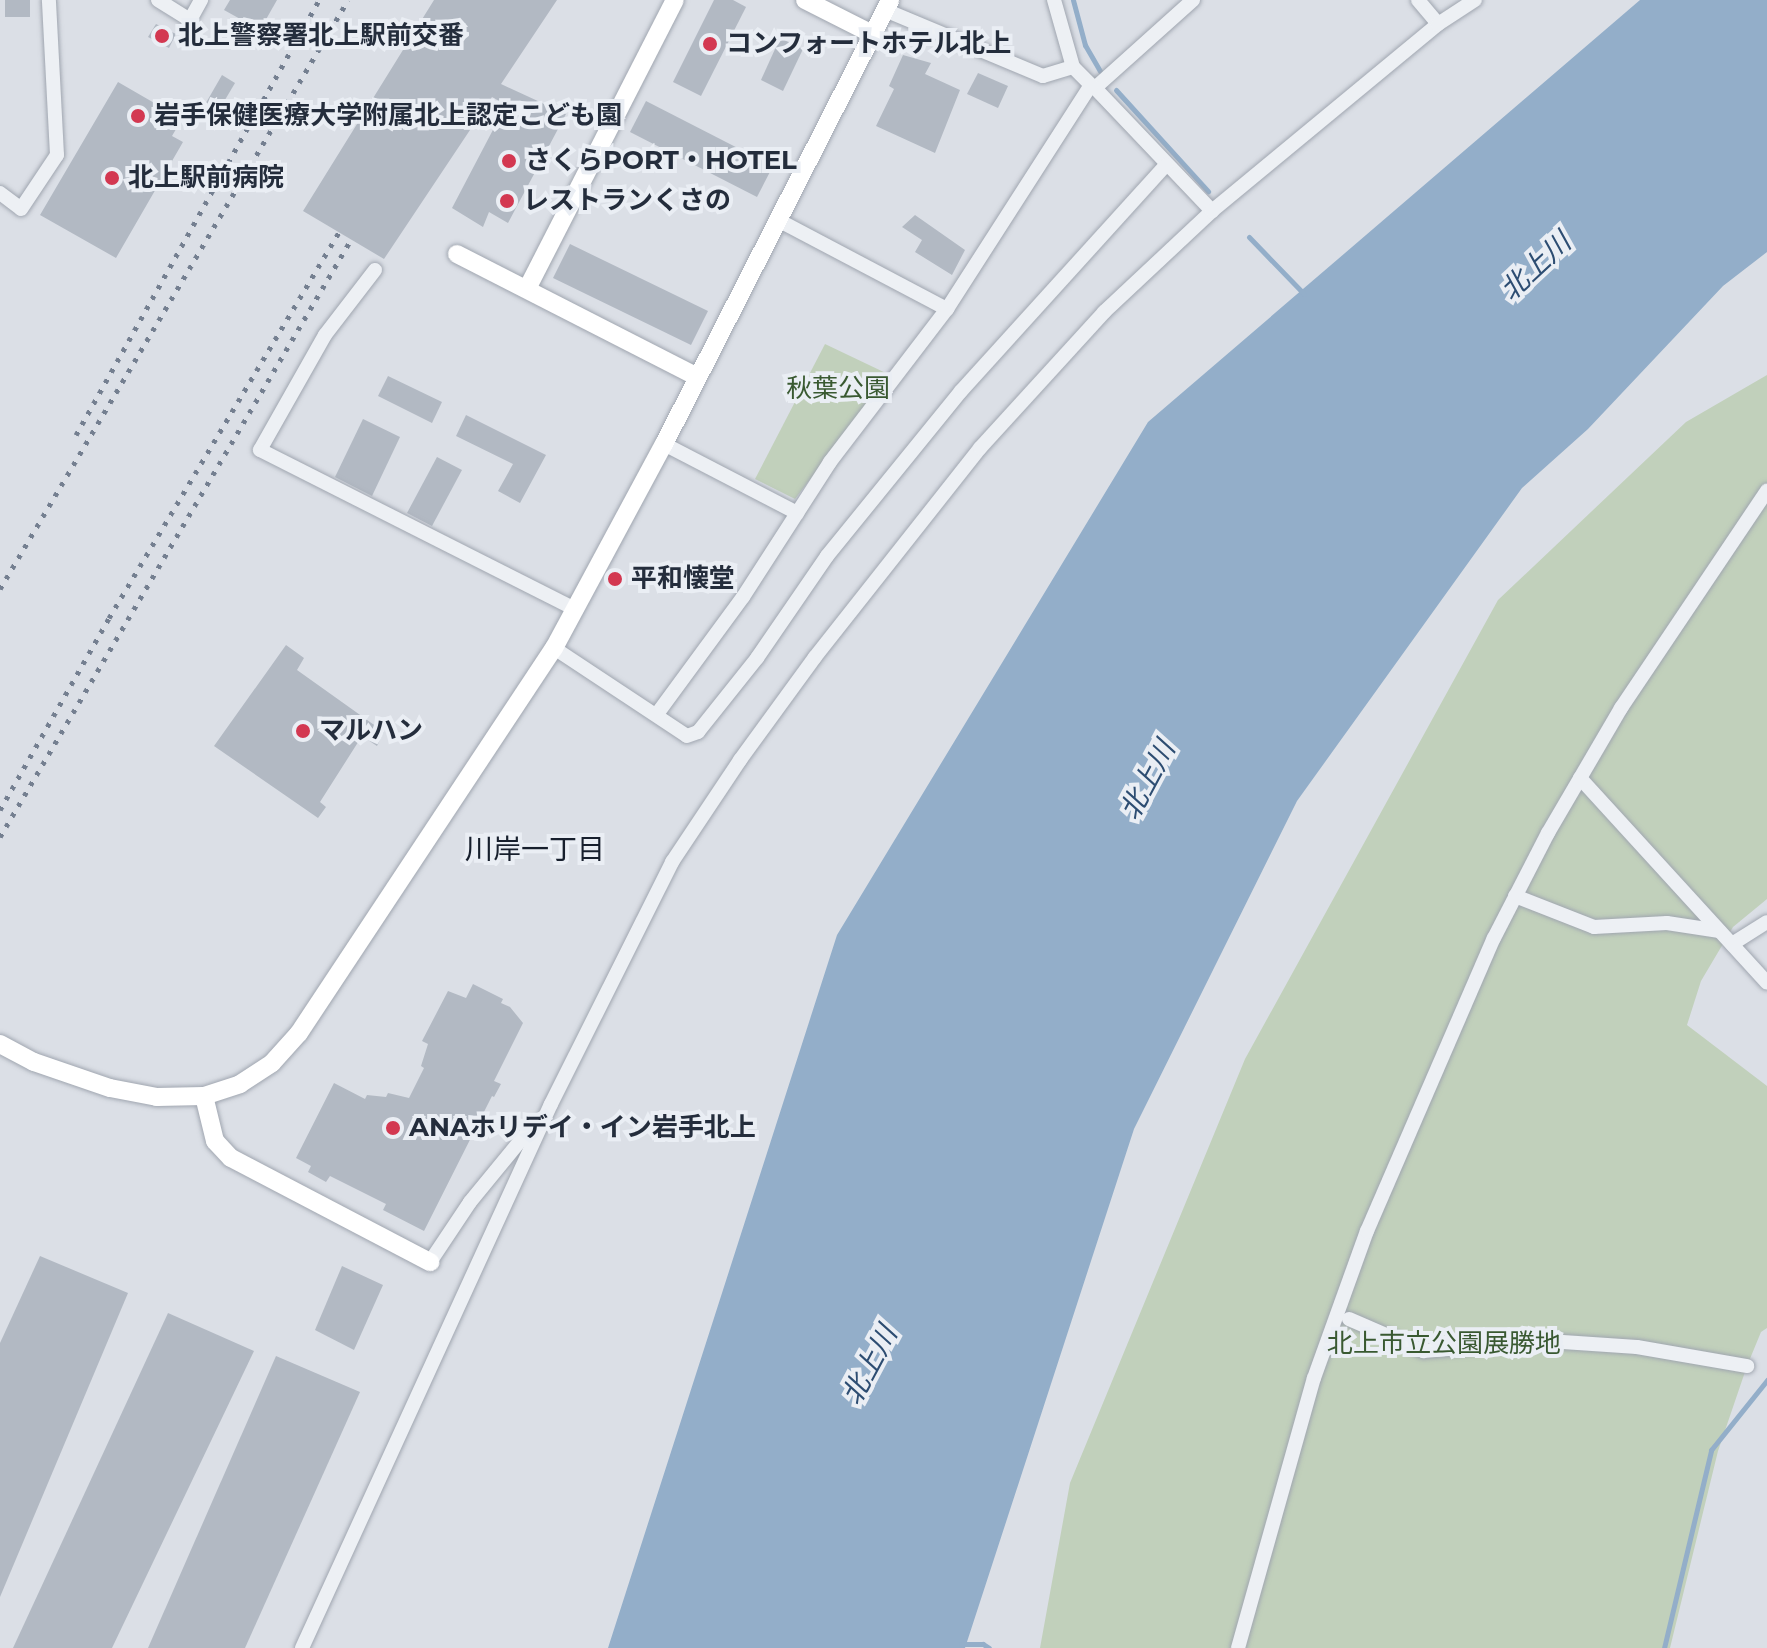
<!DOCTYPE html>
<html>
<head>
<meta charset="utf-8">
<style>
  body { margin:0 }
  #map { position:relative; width:1767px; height:1648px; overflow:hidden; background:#dbdfe6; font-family:Montserrat,"Noto Sans JP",sans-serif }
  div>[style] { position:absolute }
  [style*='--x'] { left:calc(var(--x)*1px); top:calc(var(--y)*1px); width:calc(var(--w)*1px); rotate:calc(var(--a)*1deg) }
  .green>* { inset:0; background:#c1d0bb }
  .water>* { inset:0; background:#93aec9 }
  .stream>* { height:5px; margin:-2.5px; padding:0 2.5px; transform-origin:2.5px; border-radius:2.5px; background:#93aec9 }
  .building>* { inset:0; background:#b2b9c3 }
  .roads { filter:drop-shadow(0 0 2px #a0a6b0) drop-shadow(0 0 2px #a0a6b0) }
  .street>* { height:14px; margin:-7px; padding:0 7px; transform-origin:7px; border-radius:7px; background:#edf0f4 }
  .secondary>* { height:18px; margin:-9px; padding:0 9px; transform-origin:9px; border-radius:9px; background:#fff }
  .rail>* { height:5px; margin-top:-2.5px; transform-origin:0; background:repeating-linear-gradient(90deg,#747f90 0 4px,transparent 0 12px) }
  .dots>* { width:22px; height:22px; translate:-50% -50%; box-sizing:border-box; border:4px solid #eaeef4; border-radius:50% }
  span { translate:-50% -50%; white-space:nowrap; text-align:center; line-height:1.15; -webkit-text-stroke:8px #eaeef4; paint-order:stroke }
  .poi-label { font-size:26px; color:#242d3c; font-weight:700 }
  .left { translate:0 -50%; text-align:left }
  .park-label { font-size:26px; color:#395931 }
  .water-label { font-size:28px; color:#2d4d72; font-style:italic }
  .neighbourhood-label { font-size:28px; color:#171f2d }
</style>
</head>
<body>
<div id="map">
  <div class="green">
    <i style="clip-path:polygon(825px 344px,890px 375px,795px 499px,755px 479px)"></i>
    <i style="clip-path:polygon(1767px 375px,1767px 899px,1733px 927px,1701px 981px,1687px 1025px,1767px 1086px,1767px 1328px,1761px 1332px,1747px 1366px,1718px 1451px,1670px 1648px,1040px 1648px,1070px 1483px,1245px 1059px,1498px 600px,1686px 422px)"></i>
  </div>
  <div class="water">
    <i style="clip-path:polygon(1640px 0,1767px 0,1767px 252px,1723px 286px,1588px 429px,1522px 488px,1297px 801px,1134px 1129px,965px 1648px,608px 1648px,837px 935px,1148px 422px)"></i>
  </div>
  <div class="stream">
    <i style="--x:1073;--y:0;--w:47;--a:75.1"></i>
    <i style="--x:1085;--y:45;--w:30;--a:60"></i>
    <i style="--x:1116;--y:90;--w:137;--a:47.7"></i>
    <i style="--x:1249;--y:237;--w:79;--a:46"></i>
    <i style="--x:961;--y:1644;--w:22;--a:0"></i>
    <i style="--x:983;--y:1644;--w:7;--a:34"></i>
    <i style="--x:1664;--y:1648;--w:204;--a:-76.6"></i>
    <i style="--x:1711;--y:1450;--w:90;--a:-51.3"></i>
  </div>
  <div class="building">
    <i style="clip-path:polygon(5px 0,30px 0,30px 17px,5px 17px)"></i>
    <i style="clip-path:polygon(230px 0,277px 0,260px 30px,224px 10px)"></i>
    <i style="clip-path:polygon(434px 0,557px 0,501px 84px,566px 114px,508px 223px,489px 212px,483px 227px,452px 208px,506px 105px,492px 97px,384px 259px,303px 211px)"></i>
    <i style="clip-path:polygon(714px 0,733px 0,746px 7px,701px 96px,673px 82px)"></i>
    <i style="clip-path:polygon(156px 24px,176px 34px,169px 48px,148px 37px)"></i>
    <i style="clip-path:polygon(780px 38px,803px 49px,783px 91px,761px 80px)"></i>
    <i style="clip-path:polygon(903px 55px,931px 63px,925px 74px,960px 90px,935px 153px,876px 126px,894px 89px,889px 86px)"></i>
    <i style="clip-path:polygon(978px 73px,1008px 86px,998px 108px,967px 94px)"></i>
    <i style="clip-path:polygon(222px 75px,235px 83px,216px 115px,203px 108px)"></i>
    <i style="clip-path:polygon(118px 82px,182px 119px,172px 136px,183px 142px,116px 258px,40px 215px)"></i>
    <i style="clip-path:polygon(646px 101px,773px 166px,757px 197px,630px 132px)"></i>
    <i style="clip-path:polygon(915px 215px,965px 250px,952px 275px,915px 252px,922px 240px,902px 227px)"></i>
    <i style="clip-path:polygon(570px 244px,708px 311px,691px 345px,553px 278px)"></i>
    <i style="clip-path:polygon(388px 376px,442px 402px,432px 423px,378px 396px)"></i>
    <i style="clip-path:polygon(466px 415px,546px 455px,520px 503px,498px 491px,513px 464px,456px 436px)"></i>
    <i style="clip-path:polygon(363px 419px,400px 437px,372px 496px,335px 477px)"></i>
    <i style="clip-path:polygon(437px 457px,462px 470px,432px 526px,407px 513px)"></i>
    <i style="clip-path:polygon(286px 645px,304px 658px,297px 670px,384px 732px,377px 746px,362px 736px,320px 802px,326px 807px,318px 818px,214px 746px)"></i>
    <i style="clip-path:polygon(473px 984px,503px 999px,501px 1003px,510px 1007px,523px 1023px,494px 1081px,501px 1084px,494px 1097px,492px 1096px,424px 1231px,383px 1210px,386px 1204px,330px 1176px,326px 1182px,308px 1172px,311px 1166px,296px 1158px,334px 1083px,365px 1099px,367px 1095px,386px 1097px,388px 1093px,409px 1098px,424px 1068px,421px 1066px,428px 1044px,422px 1041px,448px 991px,466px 998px)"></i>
    <i style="clip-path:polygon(40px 1256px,128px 1293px,0 1597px,0 1343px)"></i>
    <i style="clip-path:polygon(342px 1266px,383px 1285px,354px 1350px,315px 1330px)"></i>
    <i style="clip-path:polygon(168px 1313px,254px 1351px,112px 1648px,13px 1648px)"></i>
    <i style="clip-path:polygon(276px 1356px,360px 1392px,245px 1648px,148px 1648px)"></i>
  </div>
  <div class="roads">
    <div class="street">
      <i style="--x:158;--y:0;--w:38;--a:32"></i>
      <i style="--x:190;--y:20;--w:23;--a:-61"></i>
      <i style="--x:1193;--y:0;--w:132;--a:138.1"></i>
      <i style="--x:1095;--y:88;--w:170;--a:46.4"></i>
      <i style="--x:1418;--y:0;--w:31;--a:50"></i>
      <i style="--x:885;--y:10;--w:171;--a:22.7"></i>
      <i style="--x:1043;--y:76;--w:31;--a:-17"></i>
      <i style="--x:0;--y:193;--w:26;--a:37"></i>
      <i style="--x:21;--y:209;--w:65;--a:-56.3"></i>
      <i style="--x:57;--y:155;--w:155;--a:-93"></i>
      <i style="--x:778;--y:220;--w:191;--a:27.8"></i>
      <i style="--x:375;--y:270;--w:82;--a:127.6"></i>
      <i style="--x:325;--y:335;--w:132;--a:119.5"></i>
      <i style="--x:260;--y:450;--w:353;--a:26.8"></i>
      <i style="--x:664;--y:444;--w:150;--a:27.4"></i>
      <i style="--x:554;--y:648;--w:159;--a:33.5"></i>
      <i style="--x:687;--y:736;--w:12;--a:-20"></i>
      <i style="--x:698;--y:732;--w:95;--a:-51.4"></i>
      <i style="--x:757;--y:658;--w:124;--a:-55.5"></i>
      <i style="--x:827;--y:556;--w:213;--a:-50.9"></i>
      <i style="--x:961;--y:391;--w:305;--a:-47.8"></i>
      <i style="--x:657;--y:714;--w:145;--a:-53.7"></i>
      <i style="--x:743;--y:597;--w:161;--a:-57.2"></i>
      <i style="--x:830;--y:462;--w:193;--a:-52.6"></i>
      <i style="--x:947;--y:309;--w:266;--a:-57.3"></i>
      <i style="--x:1091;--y:85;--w:25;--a:-135"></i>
      <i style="--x:1073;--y:67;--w:70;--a:-105.8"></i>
      <i style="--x:1580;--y:778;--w:277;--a:47.6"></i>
      <i style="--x:1515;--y:896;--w:85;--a:21.4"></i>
      <i style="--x:1594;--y:927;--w:73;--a:-3.1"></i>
      <i style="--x:1667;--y:923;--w:53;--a:8.7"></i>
      <i style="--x:1732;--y:944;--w:41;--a:-32.2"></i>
      <i style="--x:430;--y:1262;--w:72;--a:-56.3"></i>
      <i style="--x:470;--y:1202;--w:102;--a:-50.6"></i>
      <i style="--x:1349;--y:1319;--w:81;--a:23.4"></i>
      <i style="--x:1423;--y:1351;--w:125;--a:-4.6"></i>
      <i style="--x:1548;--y:1341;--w:89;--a:3.9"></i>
      <i style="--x:1637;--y:1347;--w:112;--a:9.8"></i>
      <i style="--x:302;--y:1648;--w:598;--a:-65.41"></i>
      <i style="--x:551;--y:1104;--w:271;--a:-63.4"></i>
      <i style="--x:672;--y:862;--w:123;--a:-56.3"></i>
      <i style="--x:740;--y:760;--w:127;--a:-53.9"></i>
      <i style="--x:815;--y:657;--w:266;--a:-51.7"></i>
      <i style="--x:980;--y:448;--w:184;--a:-47.6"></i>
      <i style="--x:1104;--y:312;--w:148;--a:-43.1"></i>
      <i style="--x:1212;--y:211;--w:293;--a:-39.6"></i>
      <i style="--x:1438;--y:24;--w:44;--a:-33"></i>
      <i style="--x:1238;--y:1648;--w:280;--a:-74.3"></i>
      <i style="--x:1314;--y:1378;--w:156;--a:-70.2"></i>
      <i style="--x:1367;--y:1231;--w:319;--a:-66.6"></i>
      <i style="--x:1494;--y:938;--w:118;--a:-62.8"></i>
      <i style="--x:1548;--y:833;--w:145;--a:-59.7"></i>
      <i style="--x:1621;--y:708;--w:262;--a:-56.1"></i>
    </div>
    <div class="secondary">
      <i style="--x:805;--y:0;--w:77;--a:26.9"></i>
      <i style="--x:457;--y:254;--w:270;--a:27.1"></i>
      <i style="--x:528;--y:287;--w:322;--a:-62.9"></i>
      <i style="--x:0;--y:1044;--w:38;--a:28"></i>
      <i style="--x:34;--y:1062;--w:80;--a:18.9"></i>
      <i style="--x:110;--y:1088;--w:48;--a:10.8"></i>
      <i style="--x:157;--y:1097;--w:47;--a:-1.2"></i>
      <i style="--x:204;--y:1096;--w:38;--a:-18"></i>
      <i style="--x:240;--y:1084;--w:38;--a:-33"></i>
      <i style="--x:272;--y:1063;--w:40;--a:-48"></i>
      <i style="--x:299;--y:1033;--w:462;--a:-56.5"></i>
      <i style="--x:554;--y:648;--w:232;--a:-61.7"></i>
      <i style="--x:664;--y:444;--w:498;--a:-63"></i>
      <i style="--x:204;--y:1096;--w:46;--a:76.3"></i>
      <i style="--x:215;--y:1141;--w:23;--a:47"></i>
      <i style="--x:231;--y:1158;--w:225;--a:27.6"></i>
    </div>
  </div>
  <div class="rail">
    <i style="--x:76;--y:435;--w:498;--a:-60.8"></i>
    <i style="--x:0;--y:589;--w:684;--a:-59.42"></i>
    <i style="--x:0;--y:810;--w:221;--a:-60.4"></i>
    <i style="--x:109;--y:618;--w:452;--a:-59.2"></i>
    <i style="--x:0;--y:837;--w:695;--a:-59.56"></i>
  </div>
  <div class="dots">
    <i style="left:162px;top:36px;background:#d33851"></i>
    <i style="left:710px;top:44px;background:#d33851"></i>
    <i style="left:138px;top:116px;background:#d33851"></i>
    <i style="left:509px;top:161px;background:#d33851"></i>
    <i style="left:112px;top:178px;background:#d33851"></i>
    <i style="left:507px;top:201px;background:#d33851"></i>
    <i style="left:615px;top:579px;background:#d33851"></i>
    <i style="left:303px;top:731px;background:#d33851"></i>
    <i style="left:393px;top:1128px;background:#d33851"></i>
  </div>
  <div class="poi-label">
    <span class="left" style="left:178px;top:36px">北上警察署北上駅前交番</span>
    <span class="left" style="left:726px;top:44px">コンフォートホテル北上</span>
    <span class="left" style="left:154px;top:116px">岩手保健医療大学附属北上認定こども園</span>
    <span class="left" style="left:525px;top:161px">さくらPORT・HOTEL</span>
    <span class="left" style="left:128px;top:178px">北上駅前病院</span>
    <span class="left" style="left:523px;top:201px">レストランくさの</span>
    <span class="left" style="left:631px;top:579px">平和懐堂</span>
    <span class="left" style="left:319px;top:731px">マルハン</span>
    <span class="left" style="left:409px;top:1128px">ANAホリデイ・イン岩手北上</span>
  </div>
  <div class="park-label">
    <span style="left:838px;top:389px">秋葉公園</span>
    <span style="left:1444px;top:1344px">北上市立公園展勝地</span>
  </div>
  <div class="water-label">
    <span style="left:1535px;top:266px;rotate:-43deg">北上川</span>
    <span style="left:1147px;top:780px;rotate:-62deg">北上川</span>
    <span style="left:869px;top:1365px;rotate:-62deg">北上川</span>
  </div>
  <div class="neighbourhood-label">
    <span style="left:535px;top:849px">川岸一丁目</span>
  </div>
</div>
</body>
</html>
